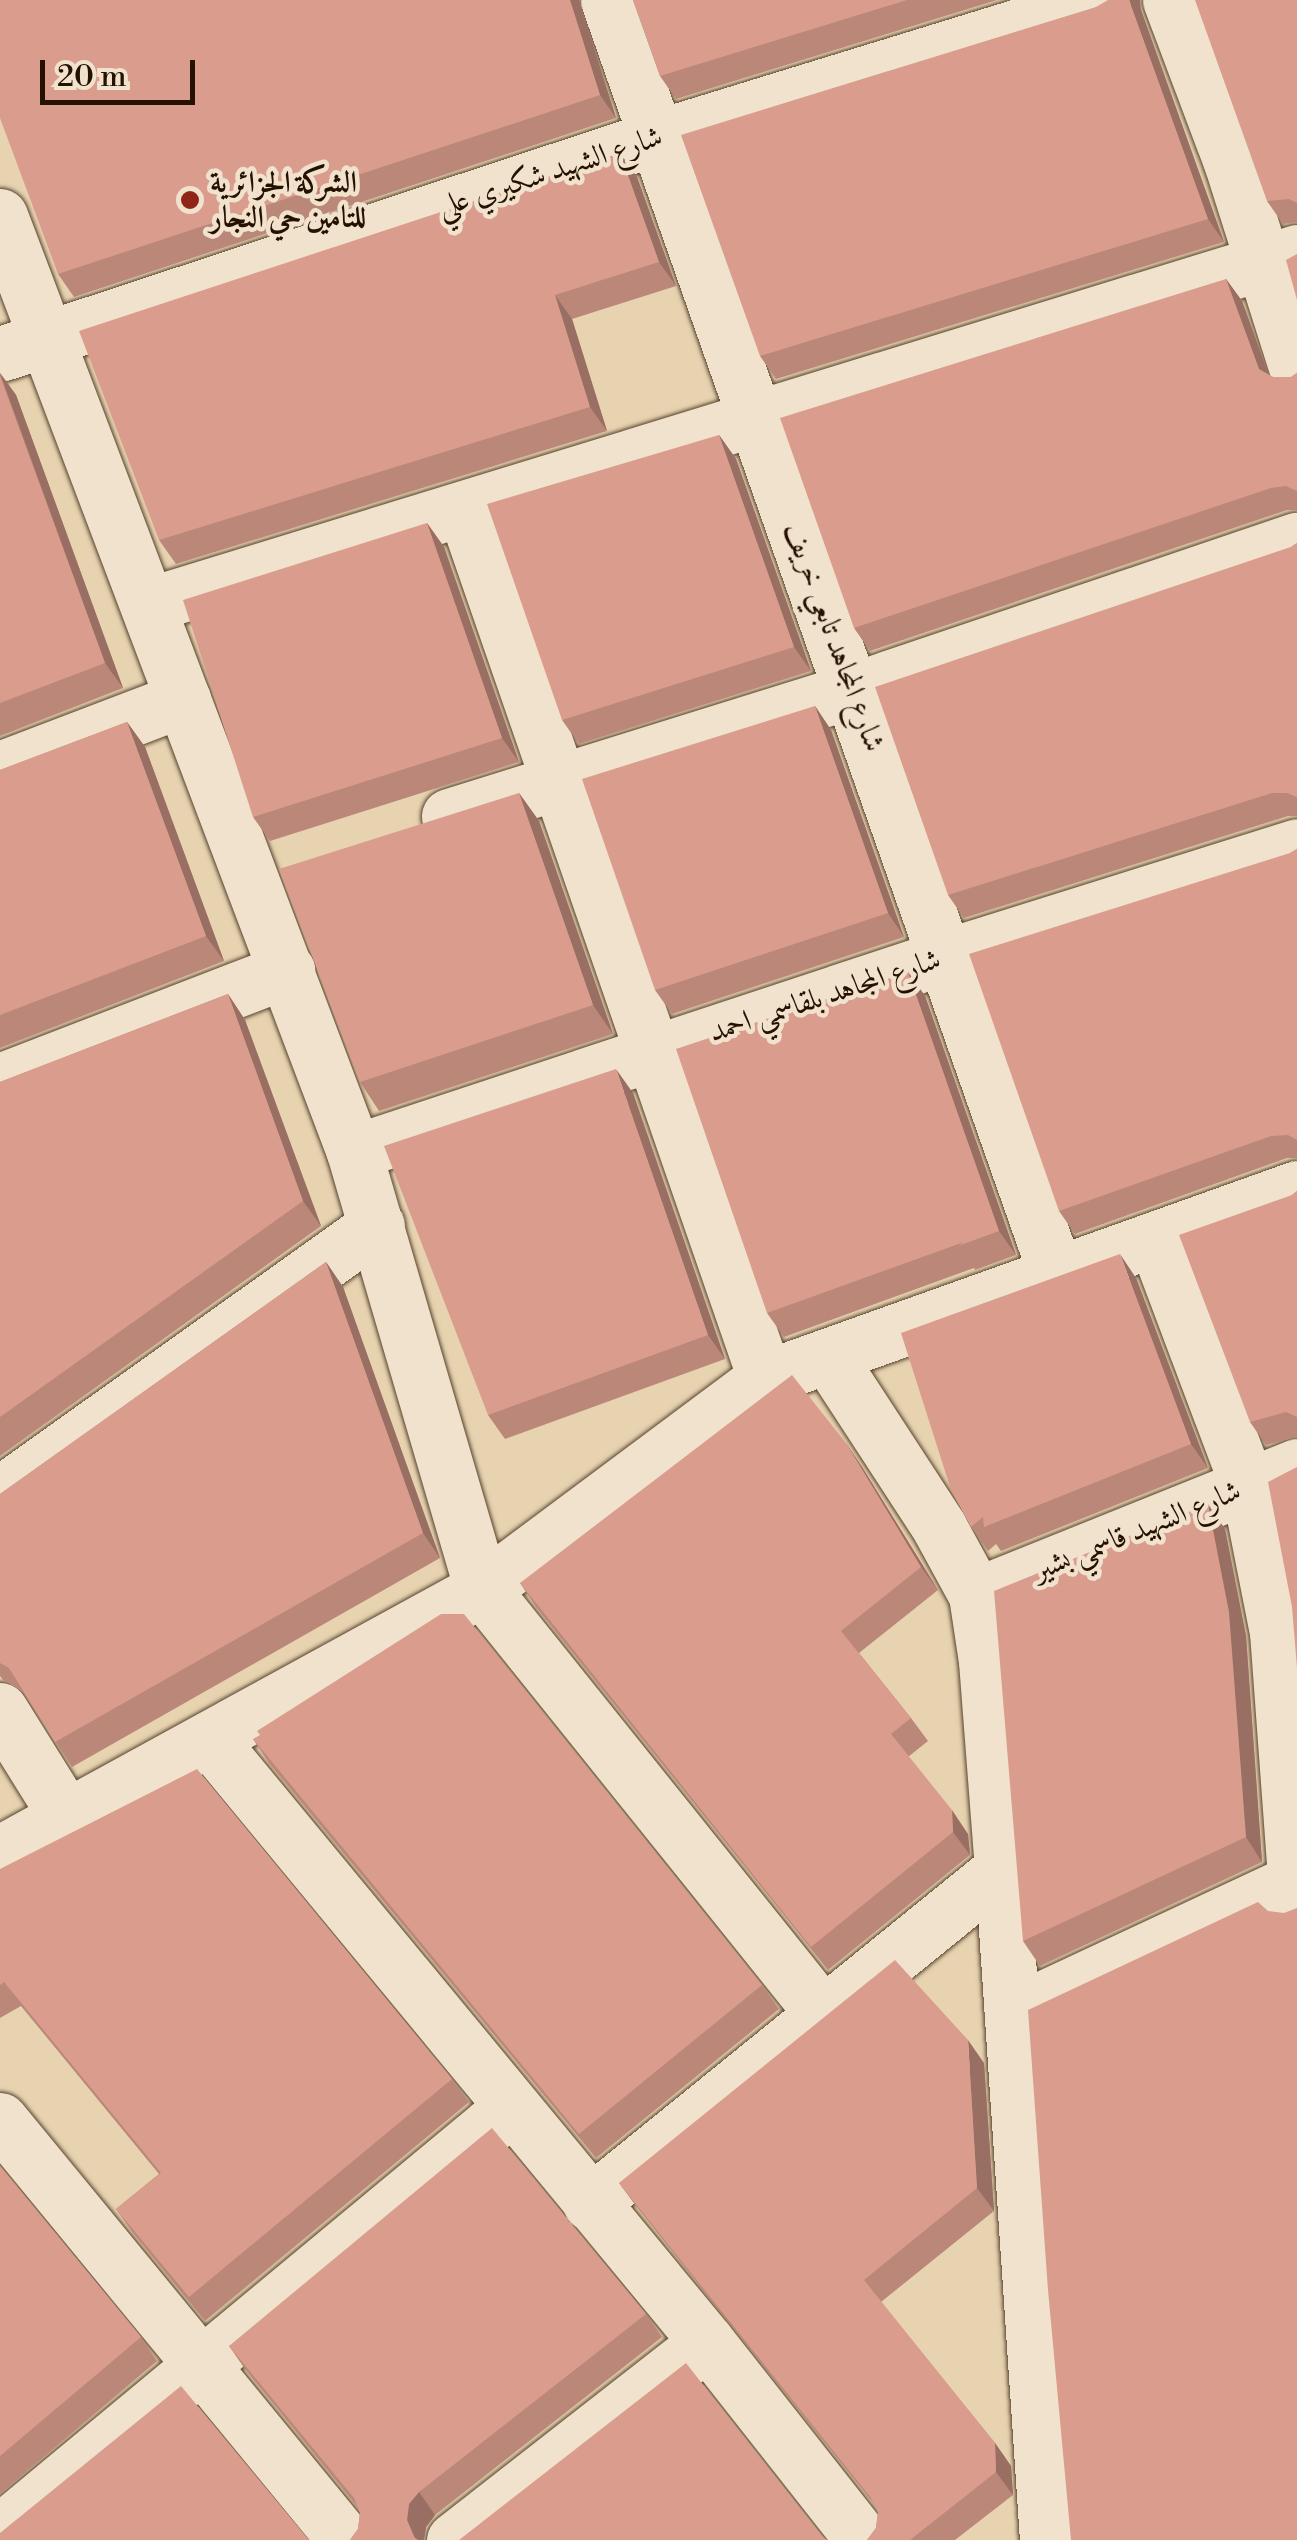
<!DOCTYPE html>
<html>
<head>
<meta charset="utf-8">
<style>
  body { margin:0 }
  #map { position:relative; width:1297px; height:2540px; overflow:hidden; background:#e8d3b1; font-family:"Libre Bodoni",Amiri,serif }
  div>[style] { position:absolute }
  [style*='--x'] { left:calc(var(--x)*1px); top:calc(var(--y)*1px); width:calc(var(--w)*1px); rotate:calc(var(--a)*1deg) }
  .roads { filter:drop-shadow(0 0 2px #56422c) drop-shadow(0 0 2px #56422c) }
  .minor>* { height:55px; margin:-27.5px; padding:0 27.5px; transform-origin:27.5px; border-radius:27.5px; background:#f0e2cc }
  .wall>* { inset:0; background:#bb8779 }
  .shaded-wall>* { inset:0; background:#996e63 }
  .building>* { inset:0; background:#da9d8d }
  .dots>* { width:28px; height:28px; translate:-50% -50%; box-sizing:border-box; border:5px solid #f0e2cc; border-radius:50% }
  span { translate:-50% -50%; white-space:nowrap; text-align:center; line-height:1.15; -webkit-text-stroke:9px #f0e2cc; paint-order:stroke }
  .street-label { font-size:30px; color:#261100 }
  .poi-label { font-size:30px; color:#261100; font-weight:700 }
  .left { translate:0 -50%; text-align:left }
  .scale { position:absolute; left:40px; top:60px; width:155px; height:45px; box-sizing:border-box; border:5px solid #261100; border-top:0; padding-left:12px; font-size:30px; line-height:35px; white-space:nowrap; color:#261100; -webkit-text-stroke:8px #f0e2cc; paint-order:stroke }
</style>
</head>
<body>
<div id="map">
  <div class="roads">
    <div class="minor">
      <i style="--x:608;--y:0;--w:1350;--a:70.63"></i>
      <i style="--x:1170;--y:0;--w:173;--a:69.4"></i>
      <i style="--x:1231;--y:162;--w:218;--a:72.4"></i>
      <i style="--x:0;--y:216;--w:1001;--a:69.28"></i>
      <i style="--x:354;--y:1152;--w:455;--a:73.7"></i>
      <i style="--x:482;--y:1589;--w:545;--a:51.26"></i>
      <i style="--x:0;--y:354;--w:693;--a:-18.25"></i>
      <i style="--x:658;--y:137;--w:466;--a:-17.1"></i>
      <i style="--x:465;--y:511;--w:917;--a:70.91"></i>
      <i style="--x:148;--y:605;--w:1202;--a:-17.08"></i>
      <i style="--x:0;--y:769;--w:196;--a:-20.9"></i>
      <i style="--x:449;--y:816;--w:423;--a:-17.3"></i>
      <i style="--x:853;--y:690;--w:469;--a:-18.7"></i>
      <i style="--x:0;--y:1081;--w:308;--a:-21.1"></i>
      <i style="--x:354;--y:1152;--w:625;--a:-18.29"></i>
      <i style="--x:947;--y:956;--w:367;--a:-17.4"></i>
      <i style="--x:1155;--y:1239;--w:264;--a:69.4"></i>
      <i style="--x:1248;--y:1486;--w:149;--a:78.8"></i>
      <i style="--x:1277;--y:1632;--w:274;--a:85.8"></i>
      <i style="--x:829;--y:1358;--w:202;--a:56.9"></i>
      <i style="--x:939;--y:1527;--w:77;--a:61.4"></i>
      <i style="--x:976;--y:1595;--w:67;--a:81.4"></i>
      <i style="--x:986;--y:1661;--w:209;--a:85.6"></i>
      <i style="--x:1002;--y:1869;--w:673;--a:86.16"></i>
      <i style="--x:0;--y:1494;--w:463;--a:-35.5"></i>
      <i style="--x:976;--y:1595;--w:346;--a:-21.9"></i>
      <i style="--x:0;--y:1710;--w:125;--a:58.1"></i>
      <i style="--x:209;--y:1739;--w:782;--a:50.45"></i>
      <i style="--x:707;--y:2342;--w:252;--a:51.8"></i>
      <i style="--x:0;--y:1853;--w:550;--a:-28.71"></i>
      <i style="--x:482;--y:1589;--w:353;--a:-36.7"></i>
      <i style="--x:765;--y:1378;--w:565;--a:-19.65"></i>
      <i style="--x:1012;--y:2013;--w:315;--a:-25"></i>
      <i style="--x:0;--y:2120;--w:544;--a:50.6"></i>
      <i style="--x:590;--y:2203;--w:530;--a:-39.03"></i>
      <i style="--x:0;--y:2532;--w:665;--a:-39.7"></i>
      <i style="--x:454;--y:2540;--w:321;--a:-38"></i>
    </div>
  </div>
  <div class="wall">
    <i style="clip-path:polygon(0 0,579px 0,616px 118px,74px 297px,58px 274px)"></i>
    <i style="clip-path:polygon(633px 0,997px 0,676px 99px,660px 76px)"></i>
    <i style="clip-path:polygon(1297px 0,1297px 222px,1283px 224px,1267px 201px)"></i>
    <i style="clip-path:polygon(1096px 7px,1141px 10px,1224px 242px,776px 379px,760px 356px)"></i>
    <i style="clip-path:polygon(620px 153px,637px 177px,676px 286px,572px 319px,607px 431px,176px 564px,159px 540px)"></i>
    <i style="clip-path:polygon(1226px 279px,1242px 301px,1269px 375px,1273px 377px,1291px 377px,1297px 373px,1297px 510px,1287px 510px,870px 651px,854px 628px)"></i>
    <i style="clip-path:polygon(0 373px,16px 395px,123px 688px,0 736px)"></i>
    <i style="clip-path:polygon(719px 435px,736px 459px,811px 671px,579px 744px,562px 720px)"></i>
    <i style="clip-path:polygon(427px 523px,444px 547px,519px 762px,270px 841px,253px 817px)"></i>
    <i style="clip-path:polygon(1297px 543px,1297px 816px,1288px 816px,964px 918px,948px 895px,1291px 547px)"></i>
    <i style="clip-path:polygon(815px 706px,831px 730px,904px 937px,672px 1014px,655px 990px)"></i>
    <i style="clip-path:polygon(127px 722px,145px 747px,224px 961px,0 1048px,0 770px)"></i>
    <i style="clip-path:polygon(519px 793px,539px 821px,613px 1034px,379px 1111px,360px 1082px)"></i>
    <i style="clip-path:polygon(1297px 849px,1297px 1158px,1287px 1158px,1075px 1234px,1059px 1211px,1290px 853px)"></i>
    <i style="clip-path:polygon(908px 972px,925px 996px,1016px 1255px,975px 1270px,974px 1268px,784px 1337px,767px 1313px)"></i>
    <i style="clip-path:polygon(228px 994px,245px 1020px,321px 1226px,0 1456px,0 1082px)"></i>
    <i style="clip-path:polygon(633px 1093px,725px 1359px,505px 1439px,488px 1415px)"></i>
    <i style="clip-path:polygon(1297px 1191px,1297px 1437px,1266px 1445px,1250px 1422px,1292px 1195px)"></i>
    <i style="clip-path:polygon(326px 1262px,343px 1287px,440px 1558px,72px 1767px,23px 1692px,3px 1680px,0 1676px,0 1494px)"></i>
    <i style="clip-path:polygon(1136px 1278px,1208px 1468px,1001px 1551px,996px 1544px,988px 1551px,971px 1527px)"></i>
    <i style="clip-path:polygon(846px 1443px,862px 1467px,938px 1590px,859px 1653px,911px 1718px,928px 1741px,908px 1757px,968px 1834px,970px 1855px,828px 1970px,536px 1607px,520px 1583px)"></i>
    <i style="clip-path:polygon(1225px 1529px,1246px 1636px,1262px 1862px,1040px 1966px,1023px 1941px)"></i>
    <i style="clip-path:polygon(253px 1739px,762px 1985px,779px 2009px,596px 2158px,269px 1763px)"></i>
    <i style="clip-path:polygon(0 1869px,452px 2079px,469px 2102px,205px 2321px,133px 2233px,116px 2209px,159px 2174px,21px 2006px,0 2018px)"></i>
    <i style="clip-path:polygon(984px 2063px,994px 2211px,881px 2302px,995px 2443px,1011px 2466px,1013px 2495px,955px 2540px,867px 2540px,876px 2528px,878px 2512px,874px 2504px,636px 2206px,619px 2183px)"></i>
    <i style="clip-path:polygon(0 2166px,141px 2337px,157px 2361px,0 2494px)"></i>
    <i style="clip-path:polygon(646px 2314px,662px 2337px,435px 2515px,426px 2527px,424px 2540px,350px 2540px,358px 2529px,360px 2513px,356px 2505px,245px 2369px,229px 2346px)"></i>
  </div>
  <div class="shaded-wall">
    <i style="clip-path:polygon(570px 0,579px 0,616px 118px,600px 95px)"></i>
    <i style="clip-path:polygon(1129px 0,1140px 0,1141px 10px,1224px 242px,1208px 219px)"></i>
    <i style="clip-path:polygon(620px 153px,637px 177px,676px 286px,659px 262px)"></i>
    <i style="clip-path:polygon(1226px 279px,1242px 301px,1275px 392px,1259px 369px)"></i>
    <i style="clip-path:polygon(555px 295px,572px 319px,607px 431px,590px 407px)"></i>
    <i style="clip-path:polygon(0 373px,16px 395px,123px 688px,105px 663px)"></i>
    <i style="clip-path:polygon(719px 435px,736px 459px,811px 671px,794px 647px)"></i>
    <i style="clip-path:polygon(427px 523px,444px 547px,519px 762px,502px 738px)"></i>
    <i style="clip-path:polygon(815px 706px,831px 730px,904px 937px,888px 913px)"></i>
    <i style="clip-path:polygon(127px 722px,145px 747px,224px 961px,206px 936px)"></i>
    <i style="clip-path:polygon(519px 793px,539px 821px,613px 1034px,593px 1005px)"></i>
    <i style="clip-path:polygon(908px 972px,925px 996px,1016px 1255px,999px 1231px)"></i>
    <i style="clip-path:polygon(228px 994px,245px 1020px,321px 1226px,303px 1201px)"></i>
    <i style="clip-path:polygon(616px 1069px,633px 1093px,725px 1359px,708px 1335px)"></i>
    <i style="clip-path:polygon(1120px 1254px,1136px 1278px,1208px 1468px,1191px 1444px)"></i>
    <i style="clip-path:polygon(326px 1262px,343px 1287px,440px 1558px,423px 1533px)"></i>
    <i style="clip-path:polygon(846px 1443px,862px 1467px,938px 1590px,921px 1567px)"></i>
    <i style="clip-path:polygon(1208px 1504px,1225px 1529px,1246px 1636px,1262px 1862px,1246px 1837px)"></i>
    <i style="clip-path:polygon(952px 1810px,968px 1834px,970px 1855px,953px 1832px)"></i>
    <i style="clip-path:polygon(968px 2040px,984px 2063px,994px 2211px,977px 2188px)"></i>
    <i style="clip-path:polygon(995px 2443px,1011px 2466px,1013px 2495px,996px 2472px)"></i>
    <i style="clip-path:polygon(419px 2492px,435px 2515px,426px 2527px,424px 2540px,416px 2540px,407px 2520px,409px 2504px)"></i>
  </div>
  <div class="building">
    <i style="clip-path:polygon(0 0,570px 0,600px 95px,58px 274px,0 118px)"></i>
    <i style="clip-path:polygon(633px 0,907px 0,660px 76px)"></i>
    <i style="clip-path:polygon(1108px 0,1129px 0,1208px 219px,760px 356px,681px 135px,1096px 7px)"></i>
    <i style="clip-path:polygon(1195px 0,1297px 0,1297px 203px,1289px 199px,1267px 201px)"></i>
    <i style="clip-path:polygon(620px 153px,659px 262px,555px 295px,590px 407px,159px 540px,79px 331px)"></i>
    <i style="clip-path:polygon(1297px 254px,1297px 300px,1286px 260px)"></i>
    <i style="clip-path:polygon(1226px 279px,1259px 369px,1273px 377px,1291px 377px,1297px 373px,1297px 491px,1286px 486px,1271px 488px,854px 628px,780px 418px)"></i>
    <i style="clip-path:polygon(0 376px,105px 663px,0 703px)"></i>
    <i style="clip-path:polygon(719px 435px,794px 647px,562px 720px,487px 504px)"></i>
    <i style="clip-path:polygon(427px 523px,502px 738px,253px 817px,183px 600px)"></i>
    <i style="clip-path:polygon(1297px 543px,1297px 797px,1287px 793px,1272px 793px,948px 895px,875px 687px,1291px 547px)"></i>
    <i style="clip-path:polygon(815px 706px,888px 913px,655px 990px,582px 779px)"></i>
    <i style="clip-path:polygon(127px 722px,206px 936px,0 1015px,0 770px)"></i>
    <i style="clip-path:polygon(519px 793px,593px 1005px,360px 1082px,279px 869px)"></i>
    <i style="clip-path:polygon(1297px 849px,1297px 1140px,1288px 1135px,1271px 1136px,1059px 1211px,969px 954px,1290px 853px)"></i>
    <i style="clip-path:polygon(908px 972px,999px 1231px,958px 1246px,964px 1242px,767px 1313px,676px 1049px)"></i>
    <i style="clip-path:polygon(228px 994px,303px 1201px,0 1417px,0 1082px)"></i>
    <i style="clip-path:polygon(616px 1069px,708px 1335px,488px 1415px,384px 1146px)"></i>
    <i style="clip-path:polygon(1297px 1191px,1297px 1417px,1286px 1412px,1250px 1422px,1179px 1235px,1292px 1195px)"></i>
    <i style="clip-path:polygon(1120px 1254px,1191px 1444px,984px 1527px,983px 1517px,971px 1527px,951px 1490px,901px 1333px)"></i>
    <i style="clip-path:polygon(326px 1262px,423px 1533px,55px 1742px,9px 1668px,0 1663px,0 1494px)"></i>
    <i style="clip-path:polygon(792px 1375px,846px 1443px,921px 1567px,841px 1631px,911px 1718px,891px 1734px,952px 1810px,953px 1832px,811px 1947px,520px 1583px)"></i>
    <i style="clip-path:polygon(1297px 1467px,1297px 1668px,1292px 1607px,1268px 1482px)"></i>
    <i style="clip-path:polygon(1208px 1504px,1229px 1612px,1246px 1837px,1023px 1941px,994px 1591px)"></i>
    <i style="clip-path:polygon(441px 1614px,464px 1614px,762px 1985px,579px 2134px,253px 1739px,260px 1735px,257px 1731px)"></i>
    <i style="clip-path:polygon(197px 1769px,452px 2079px,189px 2297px,116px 2209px,161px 2173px,4px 1982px,0 1985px,0 1869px)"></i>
    <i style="clip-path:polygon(1258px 1902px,1268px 1911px,1284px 1913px,1297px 1908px,1297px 2540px,1071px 2540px,1048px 2290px,1028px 2010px)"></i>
    <i style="clip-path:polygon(895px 1960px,968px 2040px,977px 2188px,864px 2280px,995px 2443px,996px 2472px,910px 2540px,867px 2540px,876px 2528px,878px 2512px,871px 2498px,619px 2183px)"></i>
    <i style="clip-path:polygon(492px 2128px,646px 2314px,419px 2492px,409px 2504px,407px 2520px,414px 2537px,418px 2540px,350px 2540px,358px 2529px,360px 2513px,354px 2498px,229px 2346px)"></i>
    <i style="clip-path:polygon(0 2166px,141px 2337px,0 2456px)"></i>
    <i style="clip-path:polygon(686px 2363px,822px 2536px,827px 2540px,459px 2540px)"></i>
    <i style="clip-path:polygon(181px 2386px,309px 2540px,0 2540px,0 2533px)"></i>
  </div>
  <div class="dots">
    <i style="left:190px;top:200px;background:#8f2418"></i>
  </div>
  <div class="street-label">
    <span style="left:550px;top:172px;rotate:-18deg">شارع الشهيد شكيري علي</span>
    <span style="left:834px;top:637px;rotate:70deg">شارع المجاهد تابعي خريف</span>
    <span style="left:825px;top:996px;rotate:-18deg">شارع المجاهد بلقاسمي احمد</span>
    <span style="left:1137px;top:1531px;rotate:-22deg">شارع الشهيد قاسمي بشير</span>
  </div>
  <div class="poi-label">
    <span class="left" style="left:210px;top:200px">الشركة الجزائرية<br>للتامين حي النجار</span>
  </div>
  <div class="scale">20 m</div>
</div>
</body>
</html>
